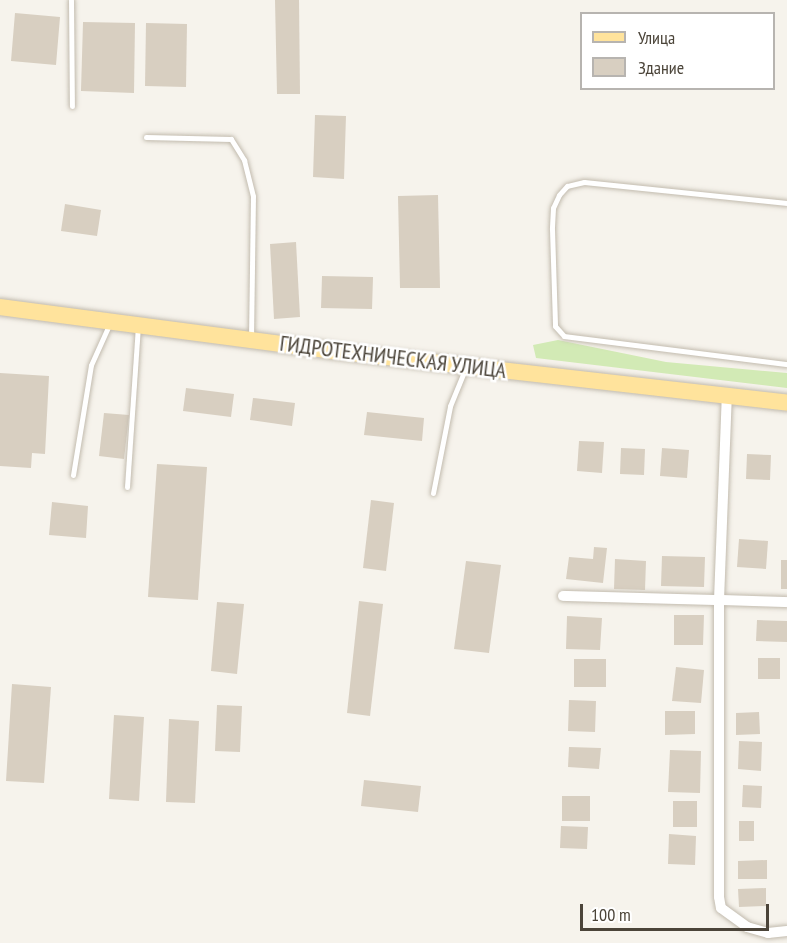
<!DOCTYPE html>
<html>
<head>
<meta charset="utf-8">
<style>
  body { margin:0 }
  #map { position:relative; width:787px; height:943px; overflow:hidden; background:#f6f3ec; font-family:"PT Sans Narrow",sans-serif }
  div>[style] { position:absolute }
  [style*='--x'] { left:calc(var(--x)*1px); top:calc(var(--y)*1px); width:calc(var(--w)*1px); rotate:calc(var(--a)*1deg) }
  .green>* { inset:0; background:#d2eab5 }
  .building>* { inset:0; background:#d8cfc1 }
  .roads { filter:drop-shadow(0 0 2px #c2bbae) drop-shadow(0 0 2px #c2bbae) }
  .service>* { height:5px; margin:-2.5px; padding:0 2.5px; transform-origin:2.5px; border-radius:2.5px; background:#fff }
  .minor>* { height:10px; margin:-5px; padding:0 5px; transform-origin:5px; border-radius:5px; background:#fff }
  .primary>* { height:16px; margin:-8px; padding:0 8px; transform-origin:8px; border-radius:8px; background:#ffe39c }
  span { translate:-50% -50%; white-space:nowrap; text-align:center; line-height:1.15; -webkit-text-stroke:5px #fff; paint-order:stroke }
  .street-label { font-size:22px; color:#4b4439 }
  .legend { position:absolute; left:580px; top:12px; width:195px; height:78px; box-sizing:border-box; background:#fff; border:2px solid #b7b4b0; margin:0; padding:8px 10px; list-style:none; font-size:18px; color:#4b4439 }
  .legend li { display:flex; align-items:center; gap:12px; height:30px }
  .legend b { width:30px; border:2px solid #b7b4b0 }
  .scale { position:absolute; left:580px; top:904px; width:189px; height:27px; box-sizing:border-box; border:3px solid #4b4439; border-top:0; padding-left:8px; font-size:18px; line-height:21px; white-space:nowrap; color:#4b4439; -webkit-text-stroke:4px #fff; paint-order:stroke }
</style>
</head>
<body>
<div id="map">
  <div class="green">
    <i style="clip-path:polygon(558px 340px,666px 362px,787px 373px,787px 388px,536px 358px,533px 345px)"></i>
  </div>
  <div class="building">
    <i style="clip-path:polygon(275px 0,299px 0,300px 94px,277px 94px)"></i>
    <i style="clip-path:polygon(15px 13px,60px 17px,56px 65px,11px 61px)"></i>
    <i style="clip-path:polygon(83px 22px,135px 23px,134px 93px,81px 91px)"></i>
    <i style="clip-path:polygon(146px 23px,187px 24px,186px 87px,145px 86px)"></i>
    <i style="clip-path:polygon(315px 115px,346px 116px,344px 179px,313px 177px)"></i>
    <i style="clip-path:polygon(438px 195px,440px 288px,400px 288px,398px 196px)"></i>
    <i style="clip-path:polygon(65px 204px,101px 210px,97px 236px,61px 231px)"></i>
    <i style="clip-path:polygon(296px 242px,300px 317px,274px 319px,270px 244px)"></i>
    <i style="clip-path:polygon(322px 276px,373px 277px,372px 309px,321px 308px)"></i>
    <i style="clip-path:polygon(0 373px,49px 376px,45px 454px,32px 453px,31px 468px,0 466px)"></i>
    <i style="clip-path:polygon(186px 388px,234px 394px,231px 417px,183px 411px)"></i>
    <i style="clip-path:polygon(253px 398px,295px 403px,292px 426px,250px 420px)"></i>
    <i style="clip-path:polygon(367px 412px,424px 418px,422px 441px,364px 435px)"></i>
    <i style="clip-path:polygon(104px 413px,129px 415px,124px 459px,99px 456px)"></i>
    <i style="clip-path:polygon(579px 441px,604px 442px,602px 473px,577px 471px)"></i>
    <i style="clip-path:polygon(621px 448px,645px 449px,644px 475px,620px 474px)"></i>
    <i style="clip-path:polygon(662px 448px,689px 450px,687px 478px,660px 476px)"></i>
    <i style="clip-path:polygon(747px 454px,771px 455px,770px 480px,746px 479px)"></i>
    <i style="clip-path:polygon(157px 464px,207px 467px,198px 600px,148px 597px)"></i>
    <i style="clip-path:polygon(371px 500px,394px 503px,386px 571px,363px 568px)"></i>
    <i style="clip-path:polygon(52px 502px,88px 506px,86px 538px,49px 535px)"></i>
    <i style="clip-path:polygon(739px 539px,768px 541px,766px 569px,737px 567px)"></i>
    <i style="clip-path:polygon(594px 547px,607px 548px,603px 583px,566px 579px,569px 557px,593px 559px)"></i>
    <i style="clip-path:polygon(662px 556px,705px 557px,704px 587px,661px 586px)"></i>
    <i style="clip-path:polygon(615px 559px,646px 561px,645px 590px,614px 589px)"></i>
    <i style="clip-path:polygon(781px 560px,787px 560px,787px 589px,781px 589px)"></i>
    <i style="clip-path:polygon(466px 561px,501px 565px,489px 653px,454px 649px)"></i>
    <i style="clip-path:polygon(359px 601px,383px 604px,370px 716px,347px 713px)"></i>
    <i style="clip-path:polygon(217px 602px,244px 604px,237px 674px,211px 671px)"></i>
    <i style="clip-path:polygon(674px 615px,704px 615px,703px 645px,674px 645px)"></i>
    <i style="clip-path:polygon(567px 616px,602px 618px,600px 650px,566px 649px)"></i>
    <i style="clip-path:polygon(757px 620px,787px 621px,787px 642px,756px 641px)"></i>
    <i style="clip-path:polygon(758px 658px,780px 658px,780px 679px,758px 679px)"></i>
    <i style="clip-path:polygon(574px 659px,606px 659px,606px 687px,574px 687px)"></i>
    <i style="clip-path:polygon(676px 667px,704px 670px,701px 703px,672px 701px)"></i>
    <i style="clip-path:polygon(12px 684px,51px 687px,44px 783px,6px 781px)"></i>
    <i style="clip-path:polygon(569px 700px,596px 701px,595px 732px,568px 731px)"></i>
    <i style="clip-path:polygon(217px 705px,242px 706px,240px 752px,215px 751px)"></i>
    <i style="clip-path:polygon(665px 711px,695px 711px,695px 734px,665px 735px)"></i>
    <i style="clip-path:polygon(759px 712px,760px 734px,736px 735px,736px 713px)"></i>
    <i style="clip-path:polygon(114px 715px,144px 717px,139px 801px,109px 799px)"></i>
    <i style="clip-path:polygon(169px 719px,199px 721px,195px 803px,166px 802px)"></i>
    <i style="clip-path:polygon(739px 741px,762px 742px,761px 771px,738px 769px)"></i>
    <i style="clip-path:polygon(569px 747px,601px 748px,599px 769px,568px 767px)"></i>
    <i style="clip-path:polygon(670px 750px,701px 751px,700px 793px,668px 792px)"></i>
    <i style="clip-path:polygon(364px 780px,421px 786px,418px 812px,361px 806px)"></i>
    <i style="clip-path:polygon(743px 785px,762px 786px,761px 808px,742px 807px)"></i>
    <i style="clip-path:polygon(562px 796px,590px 796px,590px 821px,562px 821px)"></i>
    <i style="clip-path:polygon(673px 801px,697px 801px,697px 827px,673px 827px)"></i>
    <i style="clip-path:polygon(739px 821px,754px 821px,754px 841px,739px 841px)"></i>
    <i style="clip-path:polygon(561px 826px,588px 827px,587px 849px,560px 848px)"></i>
    <i style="clip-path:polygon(669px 834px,696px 836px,695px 865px,668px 864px)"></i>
    <i style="clip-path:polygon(767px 860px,767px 879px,738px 879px,738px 861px)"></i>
    <i style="clip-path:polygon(766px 888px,766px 906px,739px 907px,738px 889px)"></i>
  </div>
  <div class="roads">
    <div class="service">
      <i style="--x:71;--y:0;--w:106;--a:89.5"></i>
      <i style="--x:146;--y:137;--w:85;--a:1.3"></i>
      <i style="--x:231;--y:139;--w:25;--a:58"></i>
      <i style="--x:244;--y:160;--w:37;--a:76"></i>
      <i style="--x:253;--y:196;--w:143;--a:90.8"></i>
      <i style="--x:787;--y:203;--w:204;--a:-174.1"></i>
      <i style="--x:584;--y:182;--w:17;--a:167"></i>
      <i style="--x:567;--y:186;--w:12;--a:132"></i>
      <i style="--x:559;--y:195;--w:14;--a:115"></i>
      <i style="--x:553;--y:208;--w:21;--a:93"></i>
      <i style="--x:552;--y:229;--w:97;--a:88.2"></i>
      <i style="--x:555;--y:326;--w:13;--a:48"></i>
      <i style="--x:564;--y:336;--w:225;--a:7.2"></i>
      <i style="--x:73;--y:475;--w:111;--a:-80.7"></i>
      <i style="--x:91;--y:365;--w:46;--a:-65.7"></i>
      <i style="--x:127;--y:487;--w:160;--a:-86.1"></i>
      <i style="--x:433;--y:493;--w:89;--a:-78.9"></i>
      <i style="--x:450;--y:406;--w:42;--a:-67.7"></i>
    </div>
    <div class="minor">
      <i style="--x:563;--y:596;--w:156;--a:1.5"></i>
      <i style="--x:719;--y:600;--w:204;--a:-87.8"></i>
      <i style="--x:787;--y:602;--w:68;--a:-178.3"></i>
      <i style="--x:719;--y:600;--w:297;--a:90"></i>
      <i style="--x:719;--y:897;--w:11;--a:80"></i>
      <i style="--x:721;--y:908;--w:32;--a:36"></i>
      <i style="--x:747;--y:927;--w:22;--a:16"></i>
      <i style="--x:768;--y:933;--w:19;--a:-6"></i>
    </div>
    <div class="primary">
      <i style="--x:0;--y:307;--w:337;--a:7.5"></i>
      <i style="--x:334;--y:351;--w:456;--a:6.5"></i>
    </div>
  </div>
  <div class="street-label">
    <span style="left:393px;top:357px;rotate:7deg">ГИДРОТЕХНИЧЕСКАЯ УЛИЦА</span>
  </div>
  <ul class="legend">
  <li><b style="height:8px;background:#ffe39c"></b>Улица</li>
  <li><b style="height:16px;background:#d8cfc1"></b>Здание</li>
  </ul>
  <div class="scale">100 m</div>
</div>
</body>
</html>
